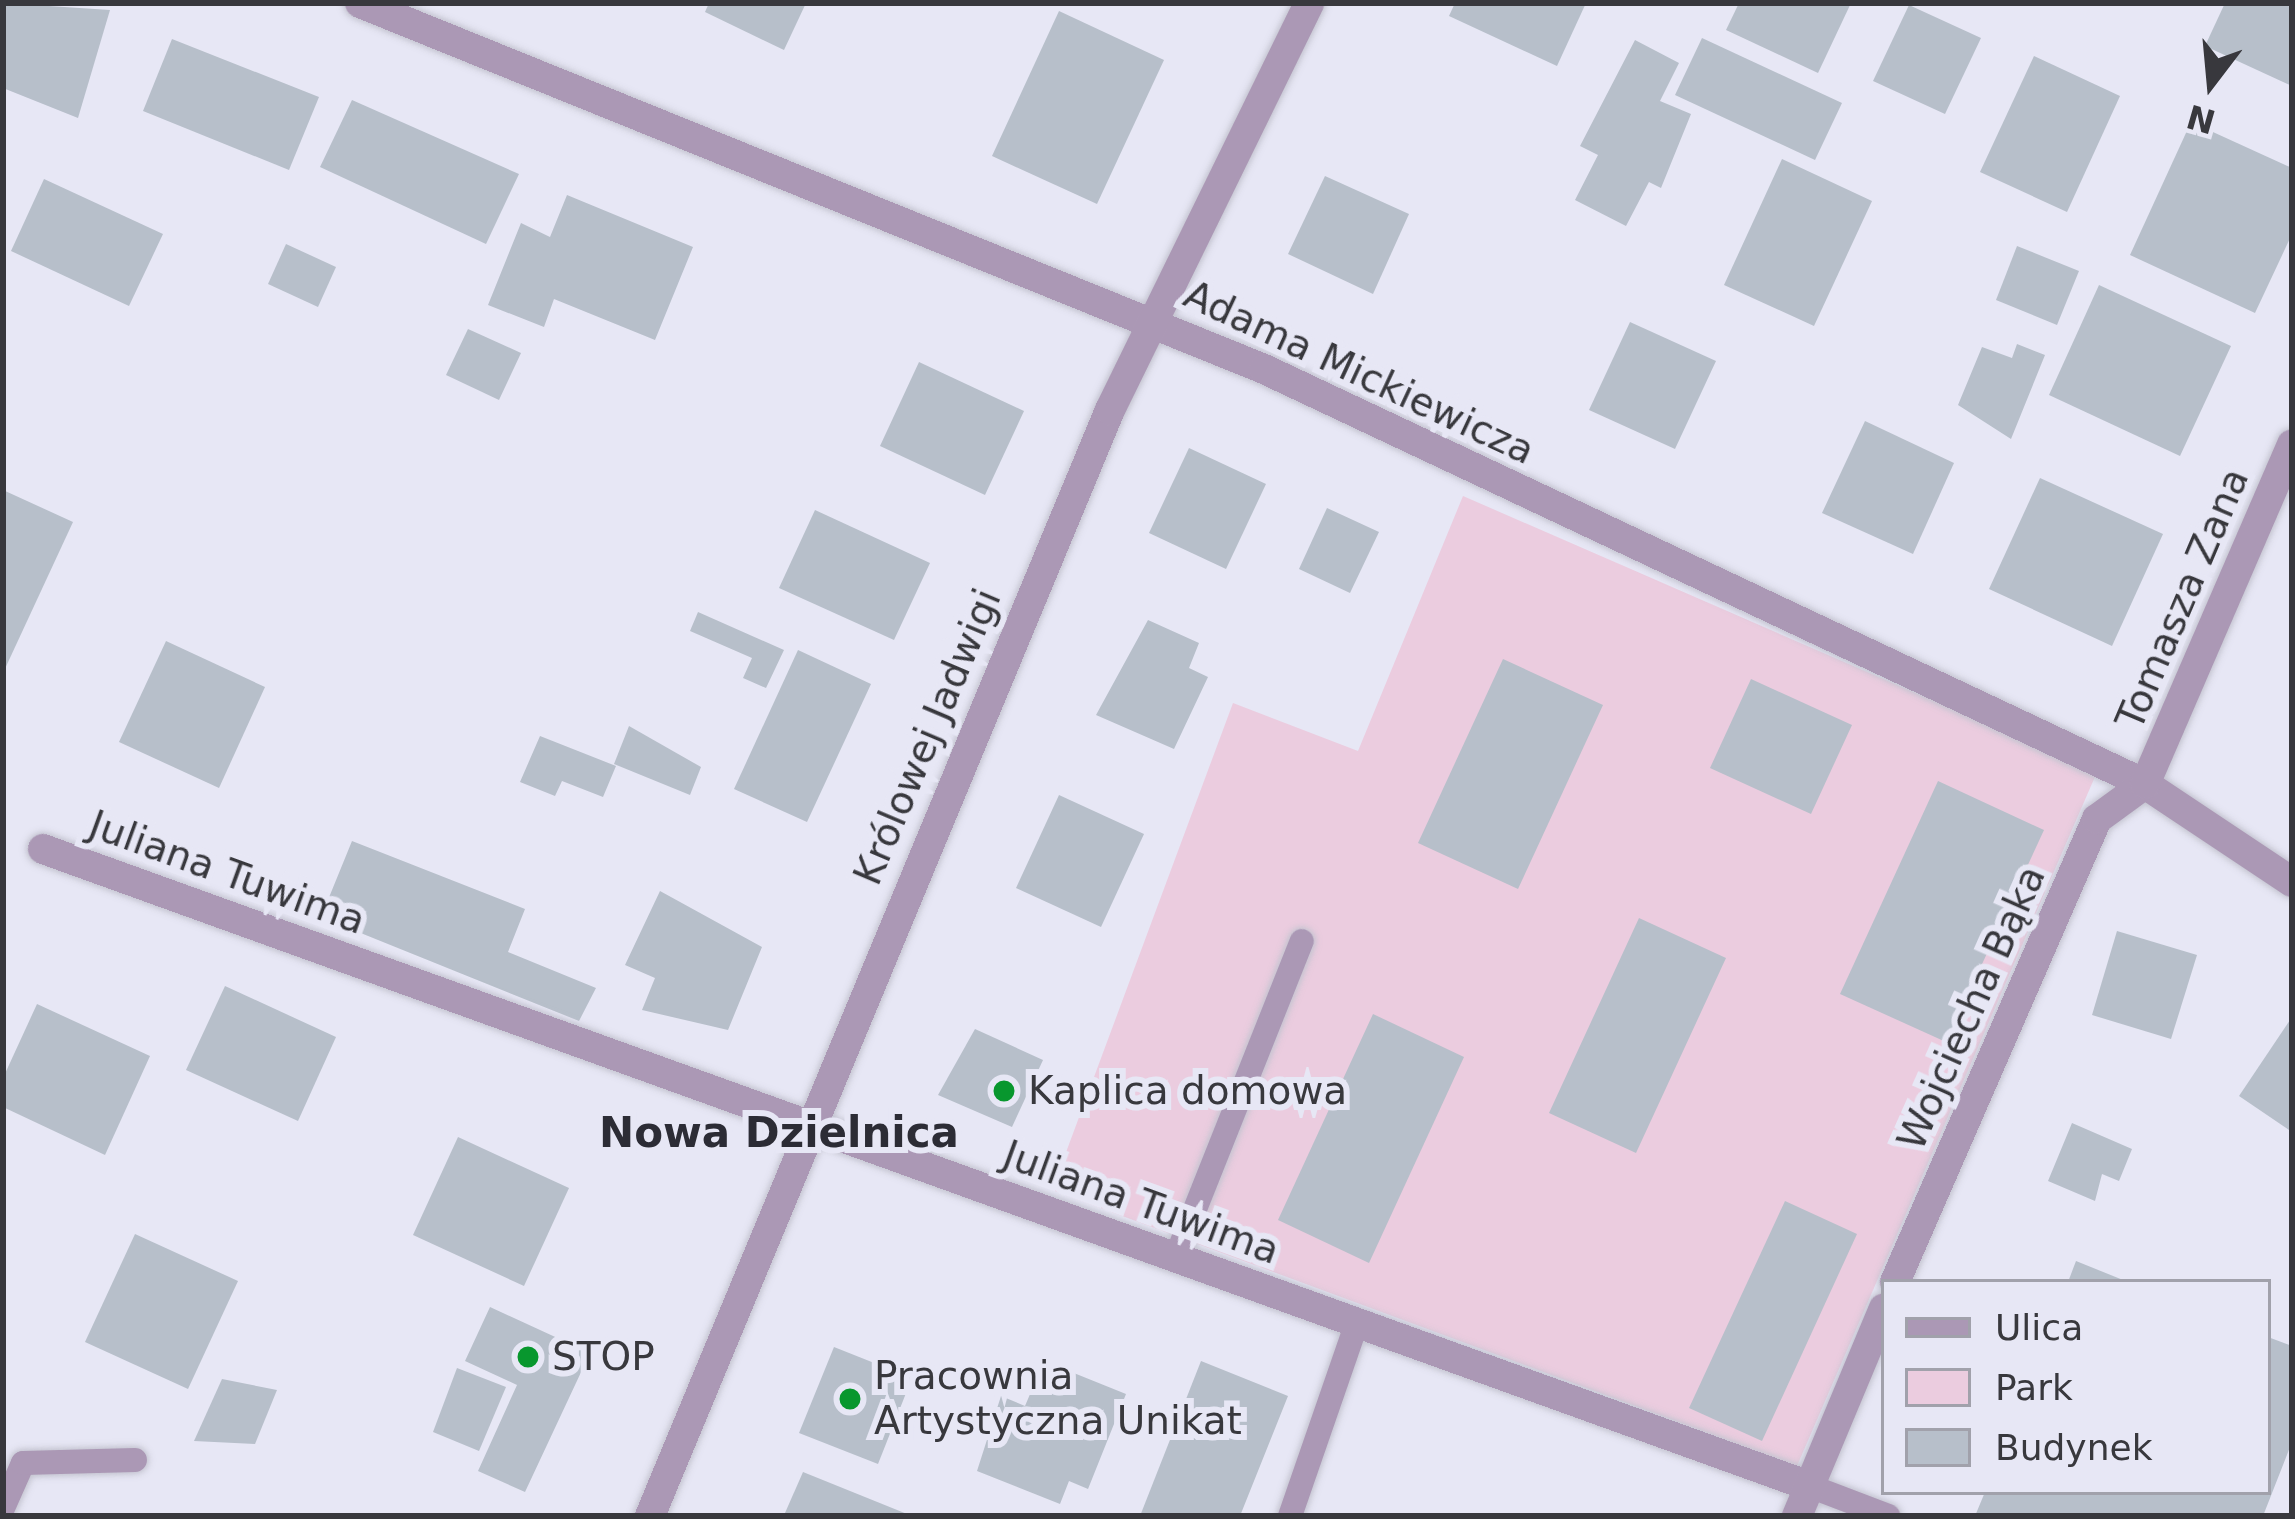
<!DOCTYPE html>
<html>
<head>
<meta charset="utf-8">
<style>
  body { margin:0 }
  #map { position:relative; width:2295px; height:1519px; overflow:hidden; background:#e7e7f5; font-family:"DejaVu Sans",sans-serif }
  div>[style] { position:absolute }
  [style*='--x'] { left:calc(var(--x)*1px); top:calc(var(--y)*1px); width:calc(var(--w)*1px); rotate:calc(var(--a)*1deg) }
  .green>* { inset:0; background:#ebccdf }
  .building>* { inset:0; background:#b7bfca }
  .roads { filter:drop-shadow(0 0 3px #c4c4d0) drop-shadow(0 0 3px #c4c4d0) }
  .service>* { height:24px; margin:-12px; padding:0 12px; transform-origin:12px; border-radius:12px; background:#ab98b5 }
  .minor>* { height:30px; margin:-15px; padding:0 15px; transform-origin:15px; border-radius:15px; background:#ab98b5 }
  .dots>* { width:33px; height:33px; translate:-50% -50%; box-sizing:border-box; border:6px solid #e7e7f5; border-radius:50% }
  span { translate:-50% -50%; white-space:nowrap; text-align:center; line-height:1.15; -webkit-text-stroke:12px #e7e7f5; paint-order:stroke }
  .street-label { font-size:39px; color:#38383d }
  .poi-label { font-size:39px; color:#38383d }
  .left { translate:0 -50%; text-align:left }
  .neighbourhood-label { font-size:42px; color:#2c2c35; font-weight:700 }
  .frame { position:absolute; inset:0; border:6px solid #38383d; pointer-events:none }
  .legend { position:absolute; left:1881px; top:1279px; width:390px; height:216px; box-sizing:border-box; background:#e7e7f5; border:3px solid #a1a1ab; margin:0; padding:15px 21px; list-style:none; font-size:36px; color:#38383d }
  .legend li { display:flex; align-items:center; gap:24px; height:60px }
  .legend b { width:60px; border:3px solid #a1a1ab }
  .north { position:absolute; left:2151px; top:24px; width:120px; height:120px; -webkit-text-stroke:9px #e7e7f5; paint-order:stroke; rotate:196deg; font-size:33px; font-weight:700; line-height:48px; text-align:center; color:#38383d }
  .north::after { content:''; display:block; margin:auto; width:42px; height:54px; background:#38383d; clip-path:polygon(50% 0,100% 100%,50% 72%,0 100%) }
</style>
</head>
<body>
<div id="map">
  <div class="green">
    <i style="clip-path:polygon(1463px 496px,2097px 772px,1797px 1466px,1052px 1190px,1233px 703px,1358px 751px)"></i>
  </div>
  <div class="building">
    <i style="clip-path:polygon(3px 3px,110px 10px,78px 118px,3px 88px)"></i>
    <i style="clip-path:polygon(709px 3px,806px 3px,784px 50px,705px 12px)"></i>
    <i style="clip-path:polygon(1455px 3px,1586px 3px,1557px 66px,1449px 16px)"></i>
    <i style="clip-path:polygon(1739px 3px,1851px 3px,1818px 73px,1726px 30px)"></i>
    <i style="clip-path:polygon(2225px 3px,2292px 3px,2292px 86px,2205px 46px)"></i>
    <i style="clip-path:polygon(1909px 5px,1981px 38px,1945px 114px,1873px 81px)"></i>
    <i style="clip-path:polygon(1059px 11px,1164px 60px,1097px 204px,992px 156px)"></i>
    <i style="clip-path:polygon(1702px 38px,1842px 103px,1815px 160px,1675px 95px)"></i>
    <i style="clip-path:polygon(172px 39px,319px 97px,289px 170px,143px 111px)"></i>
    <i style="clip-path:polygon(1635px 40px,1679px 63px,1660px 101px,1691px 114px,1661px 188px,1649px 182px,1626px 226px,1575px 200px,1598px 155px,1580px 146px)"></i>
    <i style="clip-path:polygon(2034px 56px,2120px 96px,2067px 212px,1980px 172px)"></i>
    <i style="clip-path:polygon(352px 100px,519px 174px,486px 244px,320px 167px)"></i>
    <i style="clip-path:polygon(2191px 122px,2292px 168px,2292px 234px,2255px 313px,2130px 255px)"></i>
    <i style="clip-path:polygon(1782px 159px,1872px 201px,1814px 326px,1724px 285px)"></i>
    <i style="clip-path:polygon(1325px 176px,1409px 214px,1373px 294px,1288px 254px)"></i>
    <i style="clip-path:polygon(44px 179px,163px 234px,129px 306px,11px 251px)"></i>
    <i style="clip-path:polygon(567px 195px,693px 247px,655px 340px,554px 299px,544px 327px,488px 305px,521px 223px,550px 237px)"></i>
    <i style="clip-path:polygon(286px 244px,336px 267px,318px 307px,268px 284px)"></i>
    <i style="clip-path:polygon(2017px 246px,2079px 271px,2057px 325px,1996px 300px)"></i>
    <i style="clip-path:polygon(2099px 285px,2231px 346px,2180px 456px,2049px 395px)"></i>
    <i style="clip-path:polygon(1630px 322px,1716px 361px,1675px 449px,1589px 410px)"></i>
    <i style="clip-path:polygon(468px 329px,521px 353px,499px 400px,446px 375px)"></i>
    <i style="clip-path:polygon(2017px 344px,2045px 355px,2011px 439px,1958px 405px,1982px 347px,2012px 358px)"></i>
    <i style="clip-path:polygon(919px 362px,1024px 411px,985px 495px,880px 446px)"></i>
    <i style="clip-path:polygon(1865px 421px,1954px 463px,1913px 554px,1822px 513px)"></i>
    <i style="clip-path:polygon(1189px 448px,1266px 484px,1226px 569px,1149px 533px)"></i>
    <i style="clip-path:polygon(2040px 478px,2163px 534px,2112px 646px,1989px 589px)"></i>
    <i style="clip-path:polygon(3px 490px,73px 522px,3px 673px)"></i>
    <i style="clip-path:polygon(1327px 508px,1379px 532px,1350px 593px,1299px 569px)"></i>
    <i style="clip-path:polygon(815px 510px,930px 563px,894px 640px,779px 588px)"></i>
    <i style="clip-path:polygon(698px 612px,784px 650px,766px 688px,743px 678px,752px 658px,690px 631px)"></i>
    <i style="clip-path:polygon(1148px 620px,1199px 643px,1189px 668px,1208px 677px,1174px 749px,1096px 715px)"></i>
    <i style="clip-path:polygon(166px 641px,265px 687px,219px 788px,119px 742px)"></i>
    <i style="clip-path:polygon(798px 650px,871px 684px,807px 822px,734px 789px)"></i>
    <i style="clip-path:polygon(1503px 659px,1603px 705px,1518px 889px,1418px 843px)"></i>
    <i style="clip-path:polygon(1751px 679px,1852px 725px,1811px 814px,1710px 768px)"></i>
    <i style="clip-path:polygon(629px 726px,701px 767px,690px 795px,614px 764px)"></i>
    <i style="clip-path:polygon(540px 736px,616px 766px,603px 797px,562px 781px,555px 796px,520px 782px)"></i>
    <i style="clip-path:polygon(1938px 781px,2044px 830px,1946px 1042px,1840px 994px)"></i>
    <i style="clip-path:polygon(1059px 795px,1144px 834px,1101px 927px,1016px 888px)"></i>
    <i style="clip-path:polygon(352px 841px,525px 909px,508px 952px,596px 988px,579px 1021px,321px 917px)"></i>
    <i style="clip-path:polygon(660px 891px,762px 947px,728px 1030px,642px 1010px,655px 978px,625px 965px)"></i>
    <i style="clip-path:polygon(1639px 918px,1726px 958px,1636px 1153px,1549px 1113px)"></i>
    <i style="clip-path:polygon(2117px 931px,2197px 955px,2171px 1039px,2092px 1015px)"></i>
    <i style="clip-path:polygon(225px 986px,336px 1037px,298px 1121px,186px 1070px)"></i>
    <i style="clip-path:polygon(37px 1004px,150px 1056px,105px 1155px,3px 1107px,3px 1078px)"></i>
    <i style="clip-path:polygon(1373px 1014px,1464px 1057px,1369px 1263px,1278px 1220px)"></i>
    <i style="clip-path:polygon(2292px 1017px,2292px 1132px,2239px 1096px)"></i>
    <i style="clip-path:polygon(975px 1029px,1043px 1060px,1012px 1127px,938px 1095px)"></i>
    <i style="clip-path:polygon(2072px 1123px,2132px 1149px,2119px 1181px,2102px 1174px,2095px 1201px,2048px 1181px)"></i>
    <i style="clip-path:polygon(458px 1137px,569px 1188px,524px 1286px,413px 1235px)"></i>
    <i style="clip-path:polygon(1785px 1201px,1857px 1234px,1762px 1441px,1689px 1408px)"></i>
    <i style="clip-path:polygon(135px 1234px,238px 1281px,188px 1389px,85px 1342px)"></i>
    <i style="clip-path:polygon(2076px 1261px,2128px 1282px,2068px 1282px)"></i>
    <i style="clip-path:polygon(490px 1307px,590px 1353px,525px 1492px,478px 1471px,517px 1385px,465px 1361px)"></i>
    <i style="clip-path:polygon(2268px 1337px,2292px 1346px,2292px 1442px,2263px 1516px,1975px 1516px,1985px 1492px,2268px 1492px)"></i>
    <i style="clip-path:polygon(834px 1347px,912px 1378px,878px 1464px,799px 1433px)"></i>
    <i style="clip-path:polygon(1044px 1361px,1126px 1394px,1088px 1489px,1069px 1481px,1060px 1504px,977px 1471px,1001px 1396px,1025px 1406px)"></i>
    <i style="clip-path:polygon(1201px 1361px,1288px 1396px,1240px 1516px,1140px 1516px)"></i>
    <i style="clip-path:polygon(457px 1368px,506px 1387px,479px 1451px,433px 1432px)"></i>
    <i style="clip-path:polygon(222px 1379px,277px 1390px,255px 1444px,194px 1441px)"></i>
    <i style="clip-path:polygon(803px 1472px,912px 1516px,785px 1513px)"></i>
  </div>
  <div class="roads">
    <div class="service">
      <i style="--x:1176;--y:1257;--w:340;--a:-68.3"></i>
      <i style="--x:1807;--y:1485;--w:87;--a:20.9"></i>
      <i style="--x:3;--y:1508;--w:49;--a:-66"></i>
      <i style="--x:23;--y:1463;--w:112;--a:-1.5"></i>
      <i style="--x:1290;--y:1516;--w:204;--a:-70.9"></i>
    </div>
    <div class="minor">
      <i style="--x:360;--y:3;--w:975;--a:22.04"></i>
      <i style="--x:1264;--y:369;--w:974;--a:25.22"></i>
      <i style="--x:2145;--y:784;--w:177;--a:33.7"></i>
      <i style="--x:43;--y:849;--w:1875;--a:19.83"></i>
      <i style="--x:1895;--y:1282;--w:505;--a:-66.43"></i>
      <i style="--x:2097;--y:819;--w:59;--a:-36.1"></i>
      <i style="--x:2145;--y:784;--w:370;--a:-66.6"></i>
      <i style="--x:650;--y:1516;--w:1198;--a:-67.42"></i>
      <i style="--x:1110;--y:410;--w:453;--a:-63.9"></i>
      <i style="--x:1797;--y:1516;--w:225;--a:-67.3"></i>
    </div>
  </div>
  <div class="dots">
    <i style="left:1004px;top:1091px;background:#08972e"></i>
    <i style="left:528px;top:1357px;background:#08972e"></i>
    <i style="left:850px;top:1399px;background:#08972e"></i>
  </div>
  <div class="street-label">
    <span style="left:1359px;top:373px;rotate:25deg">Adama Mickiewicza</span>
    <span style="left:2183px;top:599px;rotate:-67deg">Tomasza Zana</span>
    <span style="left:928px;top:737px;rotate:-67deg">Królowej Jadwigi</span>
    <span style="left:227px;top:873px;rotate:20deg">Juliana Tuwima</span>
    <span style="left:1972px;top:1008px;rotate:-66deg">Wojciecha Bąka</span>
    <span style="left:1141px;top:1203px;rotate:20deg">Juliana Tuwima</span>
  </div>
  <div class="poi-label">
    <span class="left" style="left:1028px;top:1091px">Kaplica domowa</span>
    <span class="left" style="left:552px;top:1357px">STOP</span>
    <span class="left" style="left:874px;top:1399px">Pracownia<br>Artystyczna Unikat</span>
  </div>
  <div class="neighbourhood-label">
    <span style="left:779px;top:1133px">Nowa Dzielnica</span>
  </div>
  <div class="frame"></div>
  <ul class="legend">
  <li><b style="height:15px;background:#ab98b5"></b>Ulica</li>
  <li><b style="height:33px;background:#ebccdf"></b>Park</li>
  <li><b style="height:33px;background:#b7bfca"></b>Budynek</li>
  </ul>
  <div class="north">N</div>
</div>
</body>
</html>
